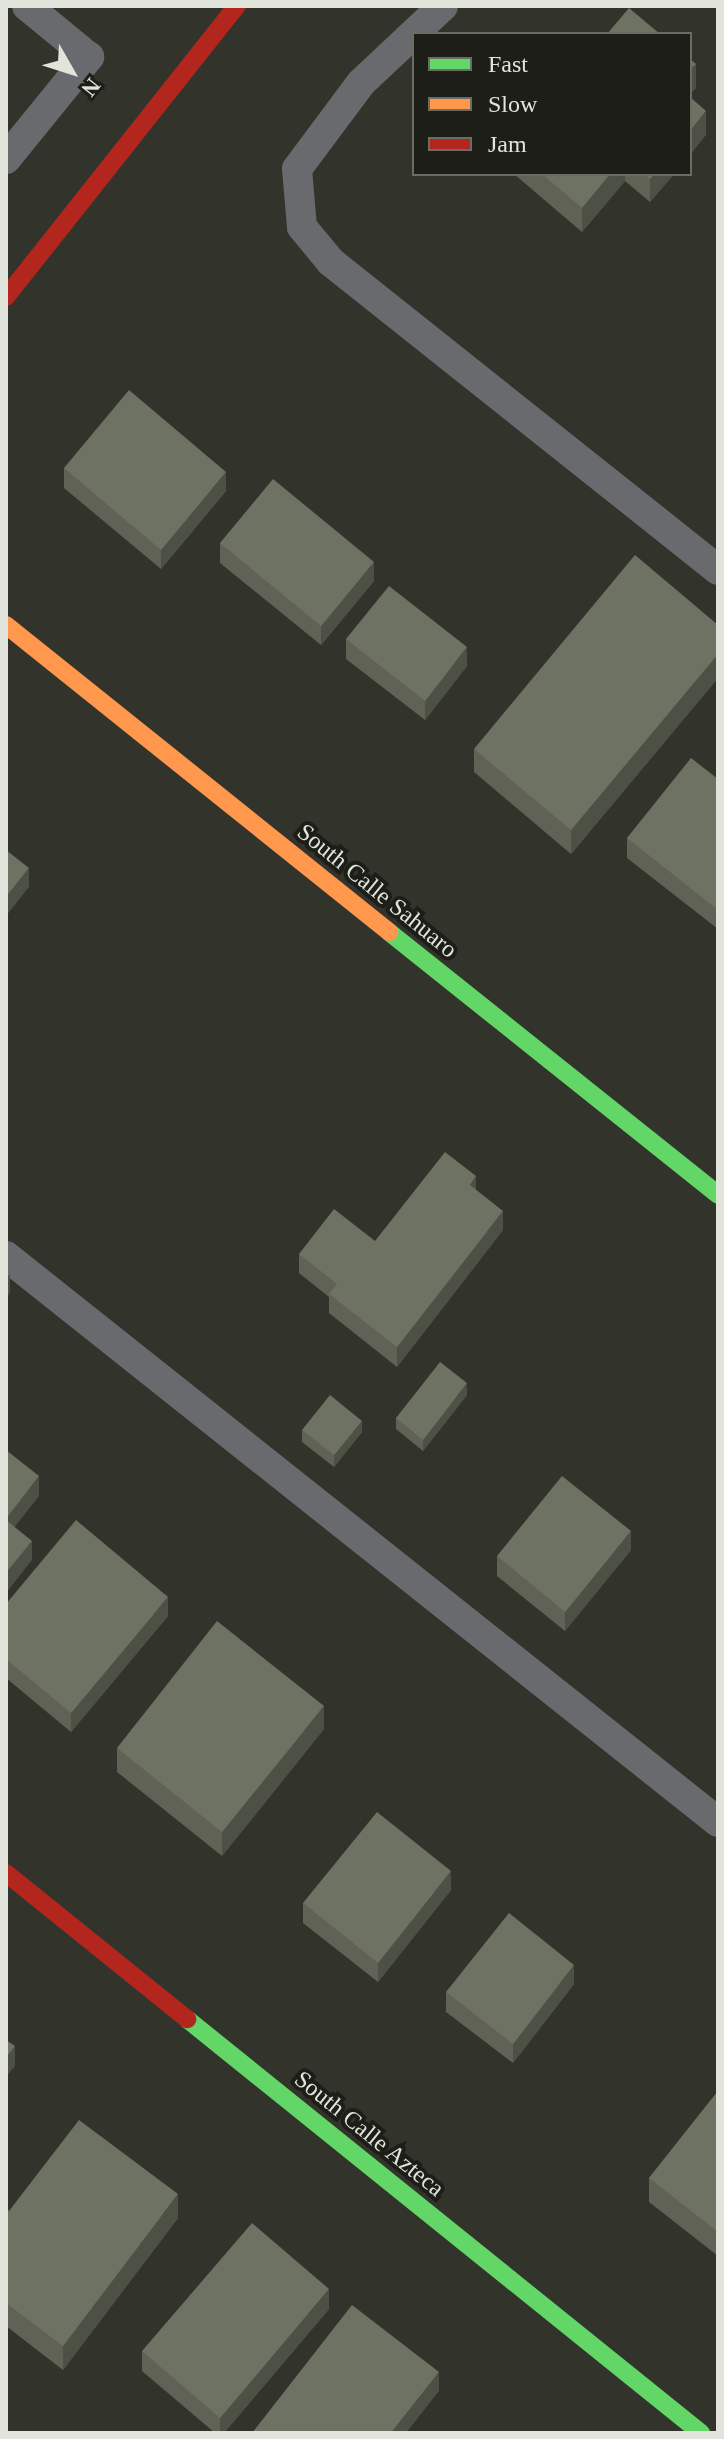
<!DOCTYPE html>
<html>
<head>
<meta charset="utf-8">
<style>
  body { margin:0 }
  #map { position:relative; width:724px; height:2439px; overflow:hidden; background:#32342c; font-family:Georgia,serif }
  div>[style] { position:absolute }
  [style*='--x'] { left:calc(var(--x)*1px); top:calc(var(--y)*1px); width:calc(var(--w)*1px); rotate:calc(var(--a)*1deg) }
  .lane>* { height:30px; margin:-15px; padding:0 15px; transform-origin:15px; border-radius:15px; background:#696a6d }
  .fast>* { height:18px; margin:-9px; padding:0 9px; transform-origin:9px; border-radius:9px; background:#63d668 }
  .slow>* { height:18px; margin:-9px; padding:0 9px; transform-origin:9px; border-radius:9px; background:#ff974d }
  .jam>* { height:18px; margin:-9px; padding:0 9px; transform-origin:9px; border-radius:9px; background:#b3261e }
  .wall>* { inset:0; background:#5f6254 }
  .shaded-wall>* { inset:0; background:#4d5045 }
  .building>* { inset:0; background:#6e7262 }
  span { translate:-50% -50%; white-space:nowrap; text-align:center; line-height:1.15; -webkit-text-stroke:8px #1c1e17; paint-order:stroke }
  .street-label { font-size:24px; color:#e1e4da }
  .frame { position:absolute; inset:0; border:8px solid #e1e4da; pointer-events:none }
  .legend { position:absolute; left:412px; top:32px; width:280px; height:144px; box-sizing:border-box; background:#1c1e17; border:2px solid #6b6d65; margin:0; padding:10px 14px; list-style:none; font-size:24px; color:#e1e4da }
  .legend li { display:flex; align-items:center; gap:16px; height:40px }
  .legend b { width:40px; border:2px solid #6b6d65 }
  .north { position:absolute; left:32px; top:32px; width:80px; height:80px; -webkit-text-stroke:6px #1c1e17; paint-order:stroke; rotate:129deg; font-size:22px; font-weight:700; line-height:32px; text-align:center; color:#e1e4da }
  .north::after { content:''; display:block; margin:auto; width:28px; height:36px; background:#e1e4da; clip-path:polygon(50% 0,100% 100%,50% 72%,0 100%) }
</style>
</head>
<body>
<div id="map">
  <div class="lane">
    <i style="--x:443;--y:6;--w:112;--a:136.8"></i>
    <i style="--x:361;--y:83;--w:107;--a:126.7"></i>
    <i style="--x:297;--y:169;--w:58;--a:85.1"></i>
    <i style="--x:302;--y:227;--w:45;--a:50.4"></i>
    <i style="--x:331;--y:262;--w:495;--a:38.5"></i>
    <i style="--x:6;--y:159;--w:132;--a:-50.9"></i>
    <i style="--x:89;--y:57;--w:80;--a:-140.6"></i>
    <i style="--x:6;--y:1256;--w:910;--a:38.48"></i>
  </div>
  <div class="fast">
    <i style="--x:389;--y:932;--w:421;--a:38.6"></i>
    <i style="--x:187;--y:2019;--w:660;--a:38.85"></i>
  </div>
  <div class="slow">
    <i style="--x:6;--y:625;--w:491;--a:38.7"></i>
  </div>
  <div class="jam">
    <i style="--x:6;--y:297;--w:372;--a:-51.6"></i>
    <i style="--x:6;--y:1873;--w:233;--a:38.9"></i>
  </div>
  <div class="wall">
    <i style="clip-path:polygon(514px 174px,674px 174px,650px 202px,625px 181px,582px 232px)"></i>
    <i style="clip-path:polygon(64px 468px,226px 491px,161px 569px,64px 488px)"></i>
    <i style="clip-path:polygon(220px 543px,374px 581px,321px 645px,220px 563px)"></i>
    <i style="clip-path:polygon(718px 625px,718px 678px,571px 854px,474px 772px,474px 749px)"></i>
    <i style="clip-path:polygon(346px 639px,467px 666px,425px 720px,346px 659px)"></i>
    <i style="clip-path:polygon(718px 779px,718px 929px,627px 858px,627px 838px)"></i>
    <i style="clip-path:polygon(503px 1230px,397px 1367px,329px 1313px,329px 1297px,299px 1273px,299px 1254px,375px 1241px)"></i>
    <i style="clip-path:polygon(467px 1395px,423px 1451px,396px 1429px,396px 1418px)"></i>
    <i style="clip-path:polygon(302px 1430px,362px 1432px,334px 1467px,302px 1442px)"></i>
    <i style="clip-path:polygon(631px 1550px,565px 1631px,497px 1576px,497px 1556px)"></i>
    <i style="clip-path:polygon(6px 1604px,168px 1616px,71px 1732px,6px 1678px)"></i>
    <i style="clip-path:polygon(324px 1729px,222px 1856px,117px 1772px,117px 1748px)"></i>
    <i style="clip-path:polygon(451px 1890px,378px 1982px,303px 1923px,303px 1903px)"></i>
    <i style="clip-path:polygon(574px 1984px,513px 2063px,446px 2012px,446px 1992px)"></i>
    <i style="clip-path:polygon(718px 2091px,718px 2256px,649px 2202px,649px 2178px)"></i>
    <i style="clip-path:polygon(6px 2209px,9px 2211px,178px 2218px,63px 2370px,6px 2326px)"></i>
    <i style="clip-path:polygon(329px 2309px,224px 2433px,215px 2433px,142px 2371px,142px 2351px)"></i>
  </div>
  <div class="shaded-wall">
    <i style="clip-path:polygon(696px 64px,696px 88px,690px 94px,690px 70px)"></i>
    <i style="clip-path:polygon(706px 111px,706px 135px,690px 155px,690px 131px)"></i>
    <i style="clip-path:polygon(610px 174px,625px 174px,625px 181px,582px 232px,582px 208px)"></i>
    <i style="clip-path:polygon(654px 174px,674px 174px,650px 202px,650px 179px)"></i>
    <i style="clip-path:polygon(226px 472px,226px 491px,161px 569px,161px 550px)"></i>
    <i style="clip-path:polygon(374px 562px,374px 581px,321px 645px,321px 626px)"></i>
    <i style="clip-path:polygon(467px 647px,467px 666px,425px 720px,425px 701px)"></i>
    <i style="clip-path:polygon(718px 654px,718px 678px,571px 854px,571px 830px)"></i>
    <i style="clip-path:polygon(29px 868px,29px 887px,6px 916px,6px 897px)"></i>
    <i style="clip-path:polygon(476px 1176px,476px 1196px,470px 1185px)"></i>
    <i style="clip-path:polygon(503px 1211px,503px 1230px,397px 1367px,397px 1347px)"></i>
    <i style="clip-path:polygon(10px 1274px,10px 1293px,6px 1299px,6px 1279px)"></i>
    <i style="clip-path:polygon(467px 1383px,467px 1395px,423px 1451px,423px 1440px)"></i>
    <i style="clip-path:polygon(362px 1421px,362px 1432px,334px 1467px,334px 1455px)"></i>
    <i style="clip-path:polygon(39px 1476px,39px 1496px,6px 1538px,6px 1519px)"></i>
    <i style="clip-path:polygon(631px 1531px,631px 1550px,565px 1631px,565px 1612px)"></i>
    <i style="clip-path:polygon(32px 1541px,32px 1560px,6px 1593px,6px 1573px)"></i>
    <i style="clip-path:polygon(168px 1597px,168px 1616px,71px 1732px,71px 1713px)"></i>
    <i style="clip-path:polygon(324px 1706px,324px 1729px,222px 1856px,222px 1832px)"></i>
    <i style="clip-path:polygon(451px 1871px,451px 1890px,378px 1982px,378px 1963px)"></i>
    <i style="clip-path:polygon(574px 1965px,574px 1984px,513px 2063px,513px 2044px)"></i>
    <i style="clip-path:polygon(15px 2046px,15px 2066px,6px 2077px,6px 2058px)"></i>
    <i style="clip-path:polygon(178px 2194px,178px 2218px,63px 2370px,63px 2346px)"></i>
    <i style="clip-path:polygon(329px 2289px,329px 2309px,224px 2433px,220px 2433px,220px 2418px)"></i>
    <i style="clip-path:polygon(439px 2372px,439px 2391px,406px 2433px,391px 2433px)"></i>
  </div>
  <div class="building">
    <i style="clip-path:polygon(629px 8px,660px 34px,607px 34px)"></i>
    <i style="clip-path:polygon(690px 59px,696px 64px,690px 70px)"></i>
    <i style="clip-path:polygon(690px 97px,706px 111px,690px 131px)"></i>
    <i style="clip-path:polygon(542px 174px,610px 174px,582px 208px)"></i>
    <i style="clip-path:polygon(645px 174px,654px 174px,650px 179px)"></i>
    <i style="clip-path:polygon(129px 390px,226px 472px,161px 550px,64px 468px)"></i>
    <i style="clip-path:polygon(273px 479px,374px 562px,321px 626px,220px 543px)"></i>
    <i style="clip-path:polygon(635px 555px,718px 625px,718px 654px,571px 830px,474px 749px)"></i>
    <i style="clip-path:polygon(389px 586px,467px 647px,425px 701px,346px 639px)"></i>
    <i style="clip-path:polygon(691px 758px,718px 779px,718px 910px,627px 838px)"></i>
    <i style="clip-path:polygon(6px 850px,29px 868px,6px 897px)"></i>
    <i style="clip-path:polygon(445px 1152px,476px 1176px,470px 1185px,503px 1211px,397px 1347px,329px 1294px,337px 1284px,299px 1254px,334px 1209px,375px 1241px)"></i>
    <i style="clip-path:polygon(440px 1362px,467px 1383px,423px 1440px,396px 1418px)"></i>
    <i style="clip-path:polygon(330px 1395px,362px 1421px,334px 1455px,302px 1430px)"></i>
    <i style="clip-path:polygon(6px 1450px,39px 1476px,6px 1519px)"></i>
    <i style="clip-path:polygon(562px 1476px,631px 1531px,565px 1612px,497px 1556px)"></i>
    <i style="clip-path:polygon(6px 1520px,32px 1541px,6px 1573px)"></i>
    <i style="clip-path:polygon(76px 1520px,168px 1597px,71px 1713px,6px 1659px,6px 1604px)"></i>
    <i style="clip-path:polygon(217px 1621px,324px 1706px,222px 1832px,117px 1748px)"></i>
    <i style="clip-path:polygon(377px 1812px,451px 1871px,378px 1963px,303px 1903px)"></i>
    <i style="clip-path:polygon(509px 1913px,574px 1965px,513px 2044px,446px 1992px)"></i>
    <i style="clip-path:polygon(6px 2040px,15px 2046px,6px 2058px)"></i>
    <i style="clip-path:polygon(718px 2091px,718px 2232px,649px 2178px)"></i>
    <i style="clip-path:polygon(79px 2120px,178px 2194px,63px 2346px,6px 2303px,6px 2209px,9px 2211px)"></i>
    <i style="clip-path:polygon(252px 2223px,329px 2289px,220px 2418px,142px 2351px)"></i>
    <i style="clip-path:polygon(352px 2305px,439px 2372px,391px 2433px,252px 2433px)"></i>
  </div>
  <div class="street-label">
    <span style="left:377px;top:891px;rotate:39deg">South Calle Sahuaro</span>
    <span style="left:369px;top:2134px;rotate:39deg">South Calle Azteca</span>
  </div>
  <div class="frame"></div>
  <ul class="legend">
  <li><b style="height:10px;background:#63d668"></b>Fast</li>
  <li><b style="height:10px;background:#ff974d"></b>Slow</li>
  <li><b style="height:10px;background:#b3261e"></b>Jam</li>
  </ul>
  <div class="north">N</div>
</div>
</body>
</html>
